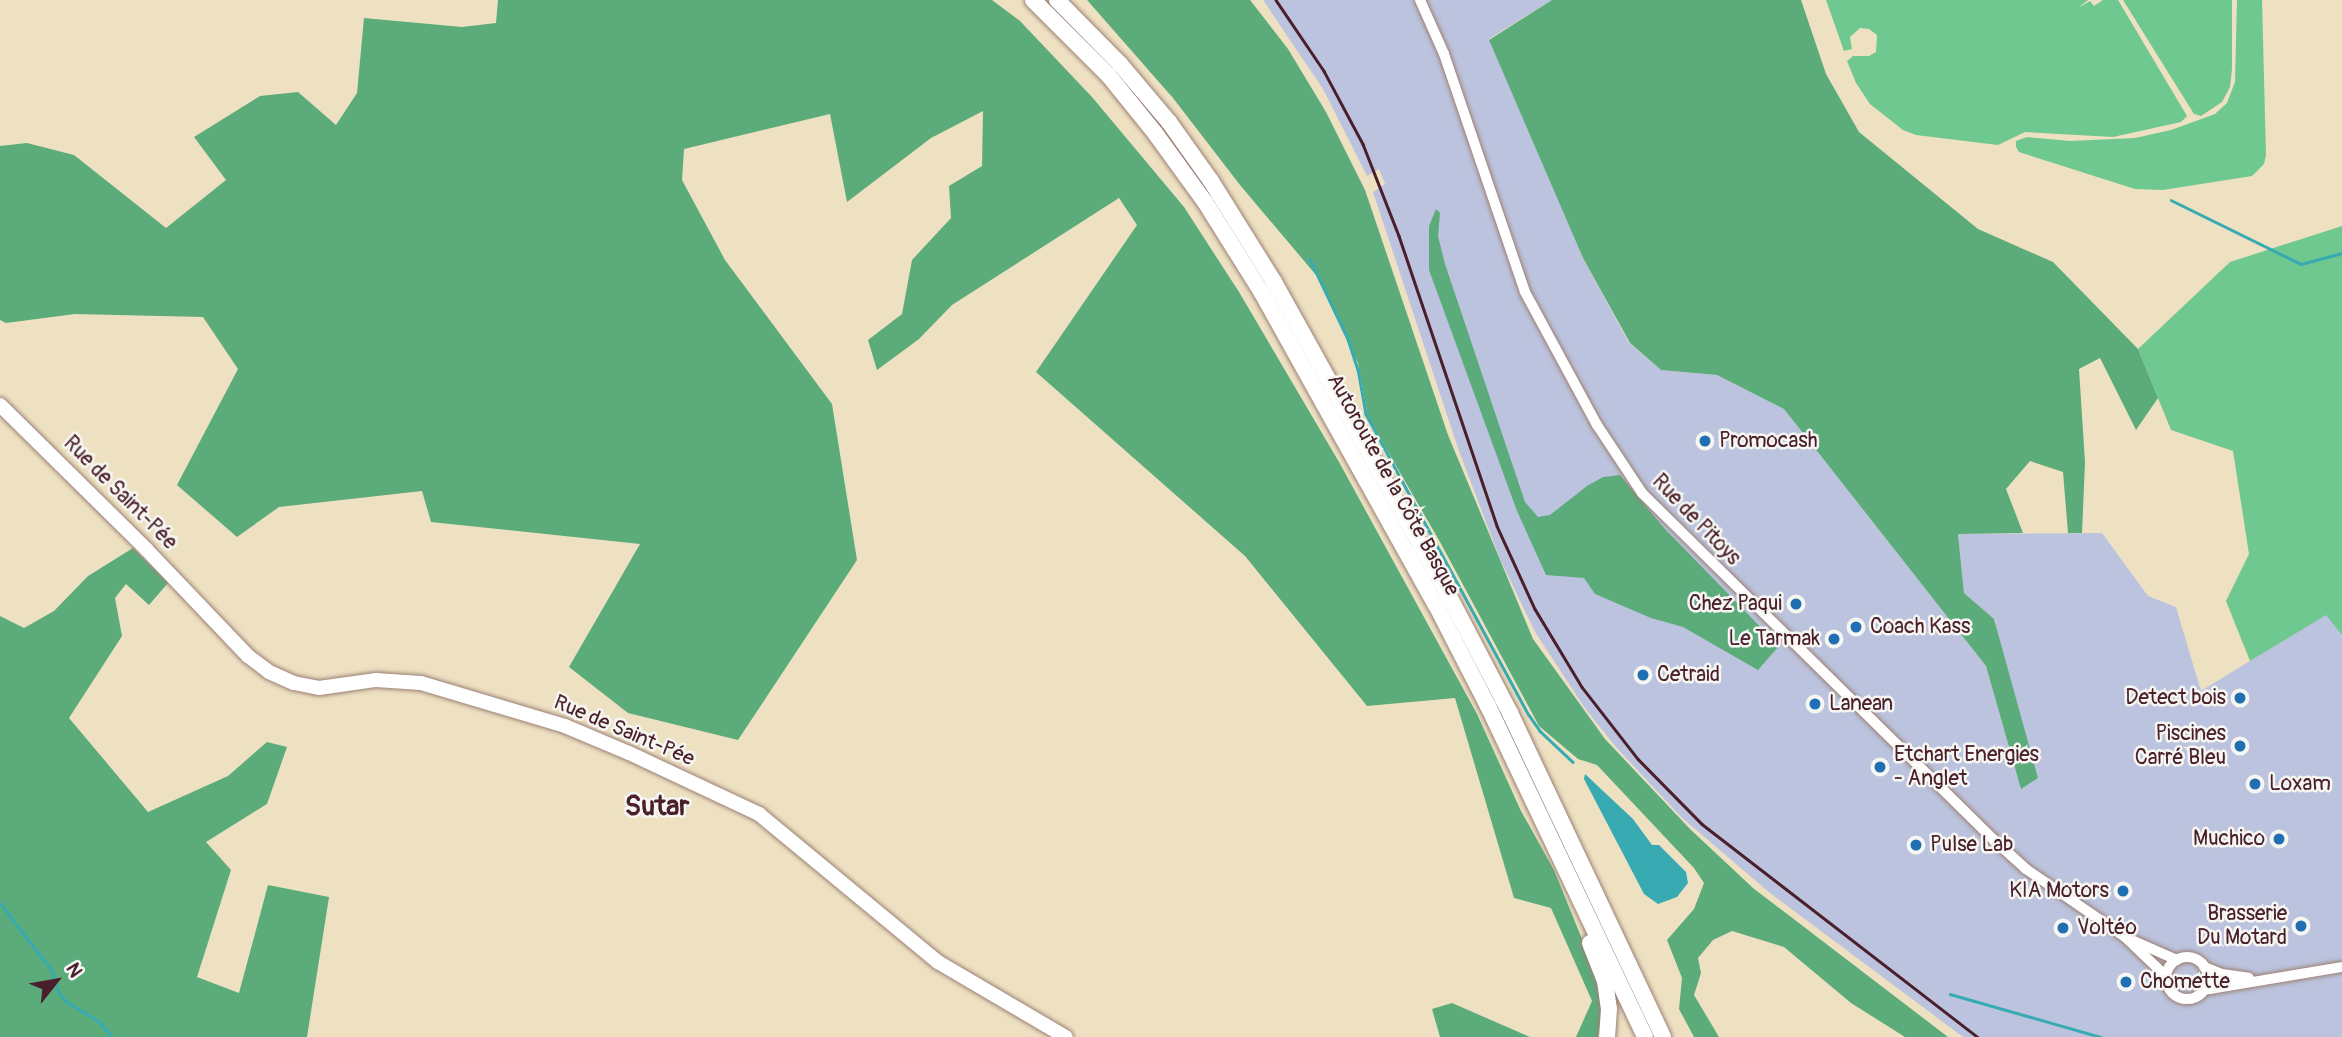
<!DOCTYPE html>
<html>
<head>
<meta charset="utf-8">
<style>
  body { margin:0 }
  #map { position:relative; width:2342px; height:1037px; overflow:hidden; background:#eee1c2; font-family:Pangolin,sans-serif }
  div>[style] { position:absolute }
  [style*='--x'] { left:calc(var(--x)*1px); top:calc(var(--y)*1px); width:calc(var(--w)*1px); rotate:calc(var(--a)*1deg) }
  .industrial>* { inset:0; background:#bcc3de }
  .green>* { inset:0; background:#6fc88f }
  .forest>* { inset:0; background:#5bac7a }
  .water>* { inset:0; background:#38abb2 }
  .stream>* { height:2.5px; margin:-1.25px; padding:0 1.25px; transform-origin:1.25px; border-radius:1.25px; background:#38abb2 }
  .roads { filter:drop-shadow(0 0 2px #9c8076) drop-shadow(0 0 2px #9c8076) }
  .minor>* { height:10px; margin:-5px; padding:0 5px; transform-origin:5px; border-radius:5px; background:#fff }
  .minor>.ring { margin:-5px; padding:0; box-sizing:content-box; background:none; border:10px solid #fff; border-radius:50% }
  .major>* { height:14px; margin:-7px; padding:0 7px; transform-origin:7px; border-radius:7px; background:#fff }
  .highway>* { height:16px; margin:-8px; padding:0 8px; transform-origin:8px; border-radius:8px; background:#fff }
  .rail>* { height:2.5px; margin:-1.25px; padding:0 1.25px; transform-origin:1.25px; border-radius:1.25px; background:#4a1f2b }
  .dots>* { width:19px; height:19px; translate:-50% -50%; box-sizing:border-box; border:4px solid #f6f6f2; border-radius:50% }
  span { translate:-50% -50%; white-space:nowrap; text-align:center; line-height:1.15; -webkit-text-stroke:5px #f6f6f2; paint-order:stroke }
  .poi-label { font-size:21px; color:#4a1f2b }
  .left { translate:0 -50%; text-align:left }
  .right { translate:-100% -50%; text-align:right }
  .street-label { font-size:21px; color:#4a1f2b }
  .district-label { font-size:28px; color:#4a1f2b; font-weight:700 }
  .north { position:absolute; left:21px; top:946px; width:70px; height:70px; -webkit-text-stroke:5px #f6f6f2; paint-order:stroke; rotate:59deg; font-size:19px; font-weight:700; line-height:28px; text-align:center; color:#4a1f2b }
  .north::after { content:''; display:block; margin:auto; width:24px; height:32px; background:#4a1f2b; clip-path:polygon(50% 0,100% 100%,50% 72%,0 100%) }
</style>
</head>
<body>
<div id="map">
  <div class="industrial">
    <i style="clip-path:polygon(1263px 0,1552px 0,1489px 39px,1583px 258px,1629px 343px,1661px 370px,1717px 375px,1784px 409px,1986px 666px,2021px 788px,1995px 620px,1964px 593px,1958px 534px,2102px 533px,2148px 596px,2176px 607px,2201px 691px,2326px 614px,2342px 635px,2342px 1037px,1963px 1037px,1770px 893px,1681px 817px,1615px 746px,1584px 707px,1535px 632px,1500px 559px,1459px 451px,1373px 192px,1385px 184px,1379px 169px,1367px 176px,1323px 89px)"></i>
  </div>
  <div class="green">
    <i style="clip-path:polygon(1826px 0,2088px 0,2078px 8px,2090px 1px,2094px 6px,2103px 0,2118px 0,2187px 116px,2181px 122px,2113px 137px,2025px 132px,1998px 145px,1916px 135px,1903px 130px,1870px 104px,1856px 83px,1847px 61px,1853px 56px,1869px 56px,1876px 52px,1877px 35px,1869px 29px,1860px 28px,1850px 37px,1852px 49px,1844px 51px)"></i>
    <i style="clip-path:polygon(2123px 0,2232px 0,2232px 69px,2230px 87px,2222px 102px,2201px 116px,2194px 114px)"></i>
    <i style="clip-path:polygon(2237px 0,2262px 0,2266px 155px,2264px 164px,2252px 176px,2163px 190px,2135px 189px,2019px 152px,2016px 147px,2016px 141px,2027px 137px,2070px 141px,2135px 138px,2171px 130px,2215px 114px,2227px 103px,2235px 82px)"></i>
    <i style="clip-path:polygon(2342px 226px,2342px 635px,2326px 615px,2250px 661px,2226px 601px,2249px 554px,2233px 451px,2171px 430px,2138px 349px,2230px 262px)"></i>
  </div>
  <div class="forest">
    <i style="clip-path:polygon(498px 0,992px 0,1020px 21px,1092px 97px,1184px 207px,1239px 292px,1339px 462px,1477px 714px,1521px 811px,1554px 870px,1597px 976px,1604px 1009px,1598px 1037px,1576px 1037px,1592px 1001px,1551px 908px,1514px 898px,1455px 698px,1367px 706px,1245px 556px,1036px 372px,1137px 225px,1119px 198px,952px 305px,919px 339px,877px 370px,868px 340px,902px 314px,912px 260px,951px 218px,949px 186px,982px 166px,983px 111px,931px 138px,847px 202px,830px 114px,684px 149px,682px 180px,725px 260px,832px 404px,857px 560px,738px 740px,628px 713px,569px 667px,640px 544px,431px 522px,422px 491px,279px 507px,237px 537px,177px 485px,238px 369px,203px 317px,75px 314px,6px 323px,0 320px,0 146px,27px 143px,74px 155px,166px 228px,226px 180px,194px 137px,260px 96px,298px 92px,336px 125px,357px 93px,364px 18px,462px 27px,496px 23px)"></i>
    <i style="clip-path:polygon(1087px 0,1250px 0,1288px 49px,1326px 112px,1365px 190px,1448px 435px,1533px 639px,1605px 739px,1690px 829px,1753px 888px,1948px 1037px,1905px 1037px,1851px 1003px,1784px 947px,1732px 931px,1713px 940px,1698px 958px,1701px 973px,1694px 995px,1719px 1037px,1694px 1037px,1679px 1009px,1682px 978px,1667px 940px,1694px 909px,1704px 883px,1694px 868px,1597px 765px,1578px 759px,1539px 726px,1440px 542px,1368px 417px,1358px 363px,1316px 275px,1240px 185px,1173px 98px)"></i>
    <i style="clip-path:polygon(1552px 0,1801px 0,1826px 74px,1859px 132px,1978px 229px,2053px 262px,2138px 349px,2158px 398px,2136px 430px,2100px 358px,2079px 369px,2085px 462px,2082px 533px,2068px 533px,2063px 472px,2030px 461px,2006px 489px,2023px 533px,1958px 534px,1964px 593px,1994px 619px,2038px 778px,2021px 789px,1986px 666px,1784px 409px,1717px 375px,1661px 370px,1630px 343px,1583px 258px,1489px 40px)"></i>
    <i style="clip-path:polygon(1436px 209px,1440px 213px,1438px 236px,1445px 264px,1525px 502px,1538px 517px,1550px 515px,1587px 486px,1603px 477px,1620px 475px,1664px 528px,1779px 646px,1758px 670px,1683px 627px,1651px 618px,1595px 594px,1584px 578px,1546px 575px,1517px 511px,1429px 270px,1429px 226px)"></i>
    <i style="clip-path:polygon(133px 548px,168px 583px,149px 605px,126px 584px,115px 598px,122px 636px,69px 718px,148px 812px,228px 776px,267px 742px,287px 747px,267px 804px,206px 842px,231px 870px,197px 977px,239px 993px,268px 885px,329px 897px,307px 1037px,0 1037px,0 616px,24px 628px,54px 611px,88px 576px)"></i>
    <i style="clip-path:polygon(1452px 1003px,1530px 1037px,1440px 1037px,1432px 1009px)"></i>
  </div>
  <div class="water">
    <i style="clip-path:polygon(1585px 774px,1633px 819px,1652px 845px,1659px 845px,1686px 872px,1688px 883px,1677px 897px,1658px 904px,1644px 894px,1584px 779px)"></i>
  </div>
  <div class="stream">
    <i style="--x:2171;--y:200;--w:145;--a:26.2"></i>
    <i style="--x:2301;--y:264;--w:42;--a:-15"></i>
    <i style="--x:1310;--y:259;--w:89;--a:64.6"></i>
    <i style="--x:1348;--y:339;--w:32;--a:72"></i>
    <i style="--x:1358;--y:369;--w:46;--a:79.9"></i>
    <i style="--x:1366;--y:414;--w:342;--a:61.6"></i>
    <i style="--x:1529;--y:715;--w:19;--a:55"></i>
    <i style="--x:1540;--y:731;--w:45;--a:43.2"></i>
    <i style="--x:0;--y:903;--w:83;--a:52.3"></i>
    <i style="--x:51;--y:969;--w:25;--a:72"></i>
    <i style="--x:59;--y:993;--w:12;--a:48"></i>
    <i style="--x:67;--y:1002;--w:39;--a:31"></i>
    <i style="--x:100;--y:1022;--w:19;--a:51"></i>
    <i style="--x:1950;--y:994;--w:157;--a:15.9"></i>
  </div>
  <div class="roads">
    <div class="minor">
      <i style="--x:1420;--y:0;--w:59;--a:66"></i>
      <i style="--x:1444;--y:54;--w:251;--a:71.2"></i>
      <i style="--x:1525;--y:292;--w:151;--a:61.6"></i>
      <i style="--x:1597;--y:425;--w:82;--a:56.5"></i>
      <i style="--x:1642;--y:493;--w:493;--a:44.6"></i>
      <i style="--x:1993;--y:839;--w:45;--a:42.3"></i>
      <i style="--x:2026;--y:869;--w:120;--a:34.5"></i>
      <i style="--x:2125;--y:937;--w:57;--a:43.6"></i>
      <i style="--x:2134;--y:941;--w:47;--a:23.8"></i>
      <i class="ring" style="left:2166px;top:957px;width:32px;height:32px"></i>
      <i style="--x:2204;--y:967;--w:19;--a:21"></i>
      <i style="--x:2222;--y:974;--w:27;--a:8"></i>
      <i style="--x:2204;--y:990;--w:140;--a:-9.5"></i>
    </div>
    <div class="major">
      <i style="--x:0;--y:405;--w:205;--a:44.6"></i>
      <i style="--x:146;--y:549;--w:148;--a:46.4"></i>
      <i style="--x:248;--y:656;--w:26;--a:37"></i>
      <i style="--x:269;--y:672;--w:27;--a:24"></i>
      <i style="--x:294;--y:683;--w:25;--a:11"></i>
      <i style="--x:319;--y:688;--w:58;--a:-8"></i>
      <i style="--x:376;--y:680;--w:45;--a:3.8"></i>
      <i style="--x:421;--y:683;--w:150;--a:16.6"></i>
      <i style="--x:565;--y:726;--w:69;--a:22.9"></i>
      <i style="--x:629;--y:753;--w:144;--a:25.1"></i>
      <i style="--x:759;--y:814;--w:232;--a:39.6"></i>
      <i style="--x:938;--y:962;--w:148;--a:30.4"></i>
    </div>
    <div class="highway">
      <i style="--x:1033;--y:0;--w:107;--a:45"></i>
      <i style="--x:1109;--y:76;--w:73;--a:51.1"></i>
      <i style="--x:1155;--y:133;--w:85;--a:54.1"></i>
      <i style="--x:1205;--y:202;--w:107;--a:57.9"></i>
      <i style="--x:1262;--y:293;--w:357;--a:60.9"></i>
      <i style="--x:1436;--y:605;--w:114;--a:62.8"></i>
      <i style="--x:1488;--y:706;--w:366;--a:64.6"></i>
      <i style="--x:1057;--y:0;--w:90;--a:45.5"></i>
      <i style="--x:1120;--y:64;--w:76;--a:49.8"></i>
      <i style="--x:1169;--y:122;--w:72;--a:54.6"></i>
      <i style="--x:1211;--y:181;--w:119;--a:58"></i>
      <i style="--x:1274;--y:282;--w:362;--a:60.9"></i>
      <i style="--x:1450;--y:598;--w:130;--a:62.4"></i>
      <i style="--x:1510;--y:713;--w:358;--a:64.7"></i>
      <i style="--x:1590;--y:943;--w:41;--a:68.5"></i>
      <i style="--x:1605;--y:981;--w:28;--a:82"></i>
      <i style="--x:1609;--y:1009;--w:28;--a:94"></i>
    </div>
  </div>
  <div class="rail">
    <i style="--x:1276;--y:0;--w:86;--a:55.9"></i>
    <i style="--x:1324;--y:71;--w:83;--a:61.9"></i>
    <i style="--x:1363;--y:144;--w:99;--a:68.6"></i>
    <i style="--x:1399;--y:236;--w:306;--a:71.3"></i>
    <i style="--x:1497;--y:526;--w:91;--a:65.4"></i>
    <i style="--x:1535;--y:609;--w:91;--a:58.9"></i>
    <i style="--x:1582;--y:687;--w:91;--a:52.1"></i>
    <i style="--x:1638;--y:759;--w:91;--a:45.4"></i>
    <i style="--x:1702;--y:824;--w:349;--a:37.7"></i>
  </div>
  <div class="dots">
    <i style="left:1705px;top:441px;background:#1f6fb2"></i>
    <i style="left:1796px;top:604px;background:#1f6fb2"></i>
    <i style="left:1856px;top:627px;background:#1f6fb2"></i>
    <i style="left:1834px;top:639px;background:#1f6fb2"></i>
    <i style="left:1643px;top:675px;background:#1f6fb2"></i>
    <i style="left:2240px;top:698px;background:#1f6fb2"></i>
    <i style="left:1815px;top:704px;background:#1f6fb2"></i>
    <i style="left:2240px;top:746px;background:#1f6fb2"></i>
    <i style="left:1880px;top:767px;background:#1f6fb2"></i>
    <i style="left:2255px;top:784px;background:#1f6fb2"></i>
    <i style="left:2279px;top:839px;background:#1f6fb2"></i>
    <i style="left:1916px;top:845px;background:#1f6fb2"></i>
    <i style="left:2123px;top:891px;background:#1f6fb2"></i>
    <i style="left:2301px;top:926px;background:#1f6fb2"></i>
    <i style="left:2063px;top:928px;background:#1f6fb2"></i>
    <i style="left:2126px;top:982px;background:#1f6fb2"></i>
  </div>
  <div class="poi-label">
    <span class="left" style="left:1719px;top:441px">Promocash</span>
    <span class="right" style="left:1782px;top:604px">Chez Paqui</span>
    <span class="left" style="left:1870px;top:627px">Coach Kass</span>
    <span class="right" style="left:1820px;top:639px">Le Tarmak</span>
    <span class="left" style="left:1657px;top:675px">Cetraid</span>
    <span class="right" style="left:2226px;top:698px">Detect bois</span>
    <span class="left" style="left:1829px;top:704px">Lanean</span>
    <span class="right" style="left:2226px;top:746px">Piscines<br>Carré Bleu</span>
    <span class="left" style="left:1894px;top:767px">Etchart Energies<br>- Anglet</span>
    <span class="left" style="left:2269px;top:784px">Loxam</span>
    <span class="right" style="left:2265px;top:839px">Muchico</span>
    <span class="left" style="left:1930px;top:845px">Pulse Lab</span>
    <span class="right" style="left:2109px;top:891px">KIA Motors</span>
    <span class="right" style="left:2287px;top:926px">Brasserie<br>Du Motard</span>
    <span class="left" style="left:2077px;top:928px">Voltéo</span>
    <span class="left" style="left:2140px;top:982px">Chomette</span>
  </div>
  <div class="street-label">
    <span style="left:1393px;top:485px;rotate:61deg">Autoroute de la Côte Basque</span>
    <span style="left:120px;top:493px;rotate:45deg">Rue de Saint-Pée</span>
    <span style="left:1696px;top:520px;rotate:46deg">Rue de Pitoys</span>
    <span style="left:624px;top:731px;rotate:23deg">Rue de Saint-Pée</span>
  </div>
  <div class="district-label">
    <span style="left:657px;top:807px">Sutar</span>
  </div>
  <div class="north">N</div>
</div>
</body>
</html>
